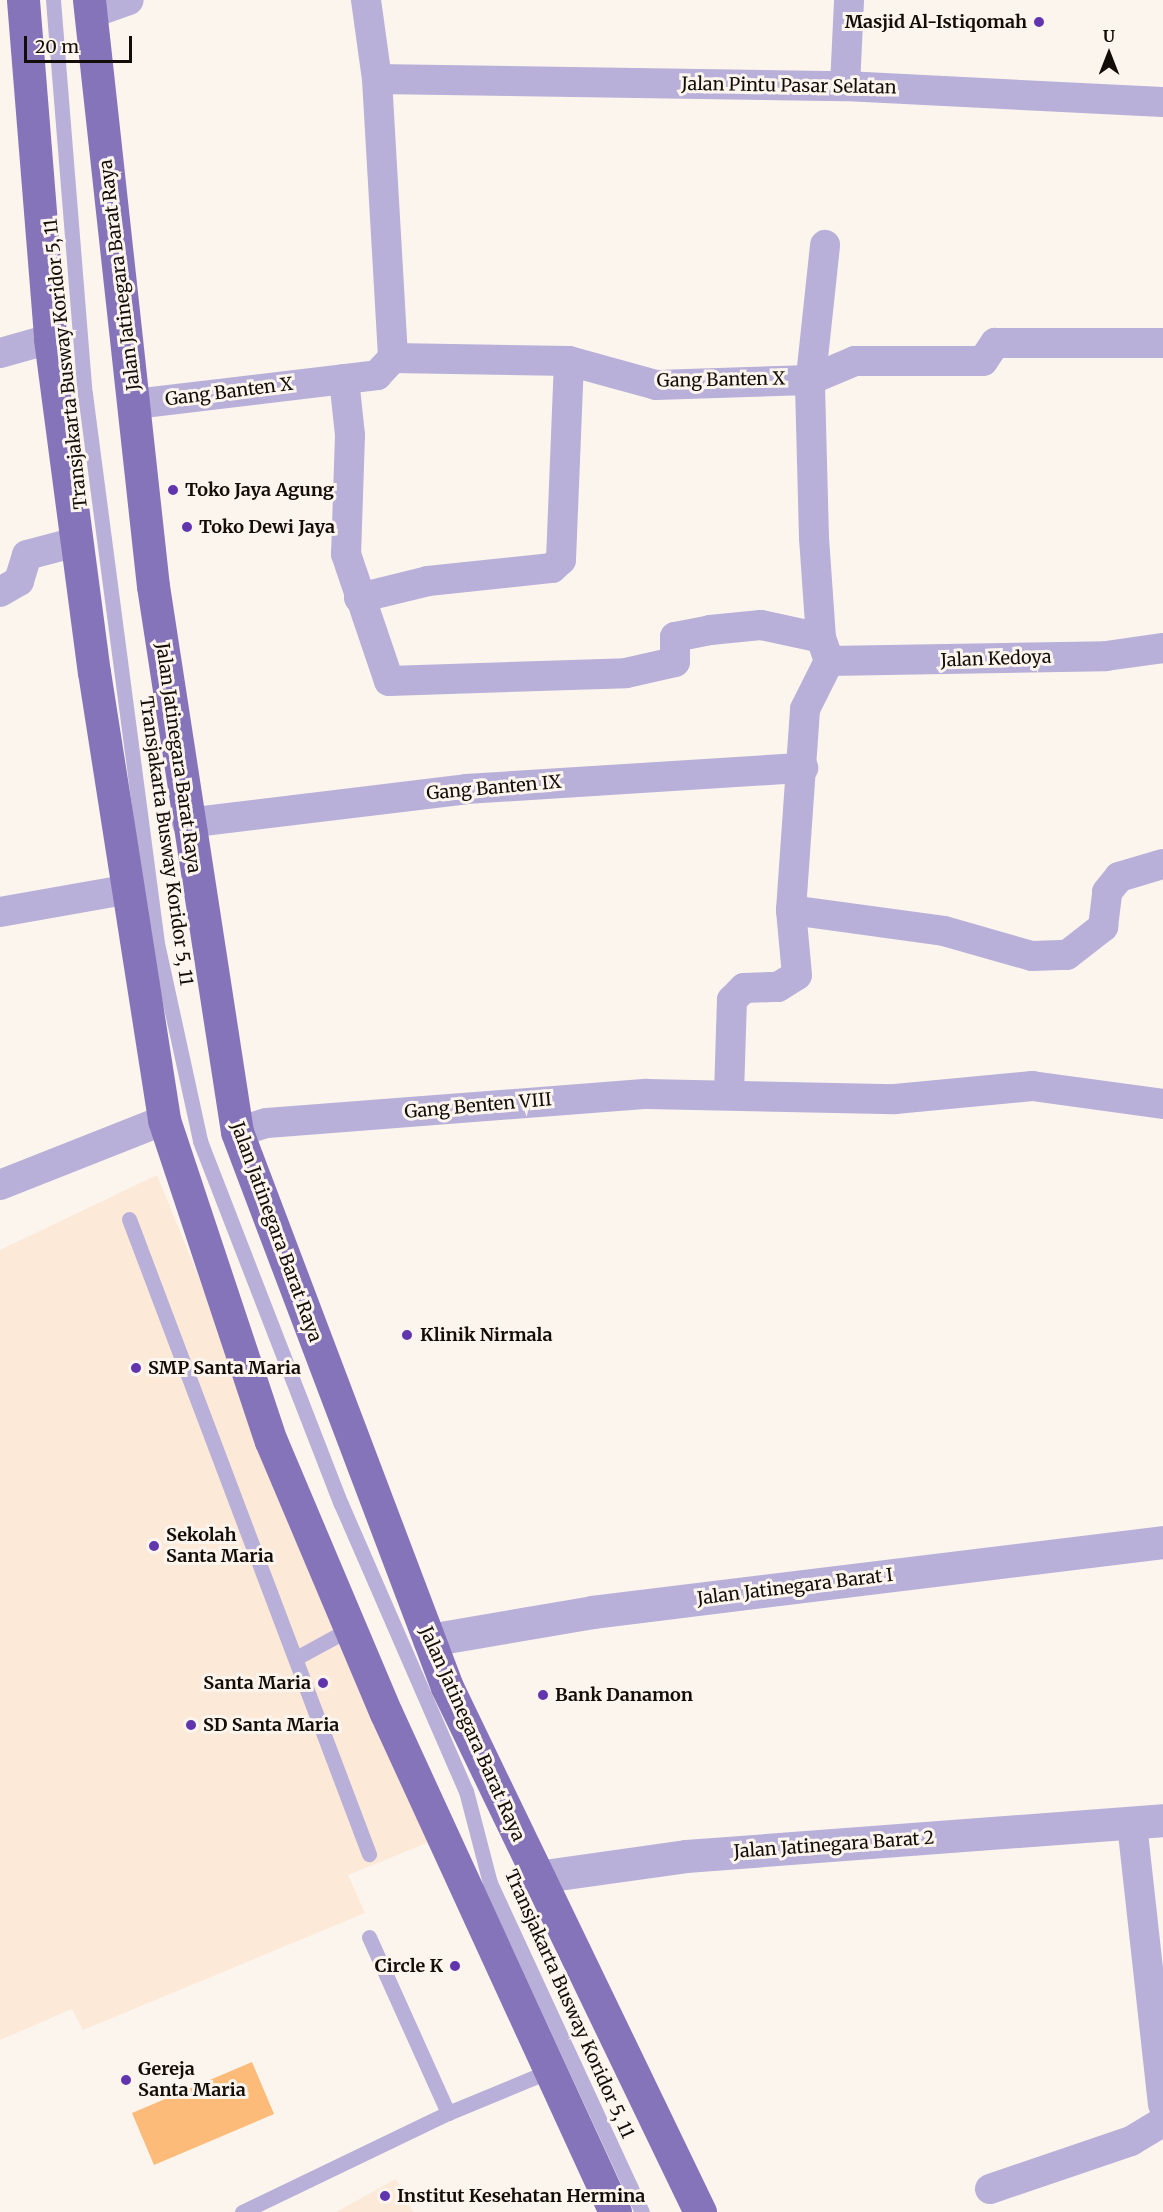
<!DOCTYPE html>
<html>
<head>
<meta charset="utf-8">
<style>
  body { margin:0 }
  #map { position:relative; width:1163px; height:2212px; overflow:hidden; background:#fcf5ee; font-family:Merriweather,serif }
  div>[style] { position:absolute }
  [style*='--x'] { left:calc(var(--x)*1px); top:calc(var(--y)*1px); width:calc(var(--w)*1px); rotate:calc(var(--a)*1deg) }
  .built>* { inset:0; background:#fce9d7 }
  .green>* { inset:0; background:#fdbb79 }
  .service>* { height:15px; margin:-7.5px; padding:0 7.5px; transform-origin:7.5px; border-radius:7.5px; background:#b8b0d8 }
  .minor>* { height:30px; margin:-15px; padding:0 15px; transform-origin:15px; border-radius:15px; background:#b8b0d8 }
  .tertiary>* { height:33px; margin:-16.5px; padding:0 16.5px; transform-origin:16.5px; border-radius:16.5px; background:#b8b0d8 }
  .primary>* { height:33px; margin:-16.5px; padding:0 16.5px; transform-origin:16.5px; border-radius:16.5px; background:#8674bb }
  .dots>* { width:16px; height:16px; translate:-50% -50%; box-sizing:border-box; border:3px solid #fcf5ee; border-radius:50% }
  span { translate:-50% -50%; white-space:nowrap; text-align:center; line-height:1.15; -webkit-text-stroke:6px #fcf5ee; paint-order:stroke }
  .poi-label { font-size:18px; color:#130d07; font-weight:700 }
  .right { translate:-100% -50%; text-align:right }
  .left { translate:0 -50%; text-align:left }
  .street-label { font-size:18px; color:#130d07 }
  .north { position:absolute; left:1079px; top:24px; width:60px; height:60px; -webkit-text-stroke:4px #fcf5ee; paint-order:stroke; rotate:0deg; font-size:16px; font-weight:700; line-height:24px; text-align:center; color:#130d07 }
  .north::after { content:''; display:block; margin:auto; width:21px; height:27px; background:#130d07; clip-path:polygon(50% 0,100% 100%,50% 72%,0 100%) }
  .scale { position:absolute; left:24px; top:36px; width:108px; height:27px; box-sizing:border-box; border:3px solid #130d07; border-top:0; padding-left:8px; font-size:18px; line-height:21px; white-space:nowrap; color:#130d07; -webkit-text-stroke:4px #fcf5ee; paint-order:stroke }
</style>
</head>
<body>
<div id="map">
  <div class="built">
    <i style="clip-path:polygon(157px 1175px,429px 1842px,348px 1875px,365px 1913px,83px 2030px,72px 2009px,0 2040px,0 1250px)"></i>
    <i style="clip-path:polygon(396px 2179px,413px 2212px,336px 2212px)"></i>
  </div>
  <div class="green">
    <i style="clip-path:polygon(252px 2062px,274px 2114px,154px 2165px,132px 2113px)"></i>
  </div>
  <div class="service">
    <i style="--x:53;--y:0;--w:395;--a:85.4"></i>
    <i style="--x:85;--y:394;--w:554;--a:82.53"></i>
    <i style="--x:157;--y:943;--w:203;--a:77.7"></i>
    <i style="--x:200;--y:1141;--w:389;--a:68.8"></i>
    <i style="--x:341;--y:1504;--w:313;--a:66.5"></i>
    <i style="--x:466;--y:1791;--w:95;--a:75.4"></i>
    <i style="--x:490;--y:1883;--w:362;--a:65.2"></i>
    <i style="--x:129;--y:1219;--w:679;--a:69.3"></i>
    <i style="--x:296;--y:1658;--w:63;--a:-28.6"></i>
    <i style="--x:369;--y:1937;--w:193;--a:65.8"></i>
    <i style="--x:242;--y:2212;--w:229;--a:-25.7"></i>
    <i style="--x:448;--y:2113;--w:113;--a:-22.5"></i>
  </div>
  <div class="minor">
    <i style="--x:366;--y:0;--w:80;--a:82.1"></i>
    <i style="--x:377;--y:79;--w:468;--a:0.9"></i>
    <i style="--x:845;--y:86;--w:318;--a:2.9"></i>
    <i style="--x:90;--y:14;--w:41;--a:-19.7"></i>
    <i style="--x:377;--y:79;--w:279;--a:86.7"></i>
    <i style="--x:845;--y:86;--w:86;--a:-87.3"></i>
    <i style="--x:0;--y:353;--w:52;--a:-15.6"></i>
    <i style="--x:344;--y:379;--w:56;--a:83.9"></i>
    <i style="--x:350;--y:435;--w:119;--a:91.9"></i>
    <i style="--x:346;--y:554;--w:134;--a:71.3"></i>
    <i style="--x:389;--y:681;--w:237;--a:-1.9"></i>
    <i style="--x:626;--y:673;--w:50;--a:-12.7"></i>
    <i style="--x:675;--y:662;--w:25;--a:-90"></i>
    <i style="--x:675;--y:637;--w:36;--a:-11"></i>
    <i style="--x:710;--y:630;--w:51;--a:-5.6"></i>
    <i style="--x:761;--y:625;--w:61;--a:12.2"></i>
    <i style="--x:135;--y:404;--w:244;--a:-6.8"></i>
    <i style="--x:377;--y:375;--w:23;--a:-47"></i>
    <i style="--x:393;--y:358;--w:176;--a:1"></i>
    <i style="--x:569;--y:361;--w:90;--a:15.4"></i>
    <i style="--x:656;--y:385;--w:154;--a:-1.9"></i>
    <i style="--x:810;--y:380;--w:49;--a:-22.9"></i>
    <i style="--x:855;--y:361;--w:128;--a:0"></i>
    <i style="--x:983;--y:361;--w:22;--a:-56"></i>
    <i style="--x:995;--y:343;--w:168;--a:0"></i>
    <i style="--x:0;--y:592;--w:22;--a:-30"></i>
    <i style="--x:19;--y:581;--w:27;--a:-73"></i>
    <i style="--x:27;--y:555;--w:51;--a:-14.9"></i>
    <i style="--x:359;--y:598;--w:71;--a:-13.8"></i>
    <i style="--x:428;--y:581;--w:125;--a:-6"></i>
    <i style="--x:552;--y:568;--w:12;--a:-42"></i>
    <i style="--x:561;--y:560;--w:199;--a:-87.7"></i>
    <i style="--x:829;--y:661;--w:277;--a:-1"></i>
    <i style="--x:1106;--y:656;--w:58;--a:-8"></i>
    <i style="--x:187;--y:823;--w:281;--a:-6.9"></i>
    <i style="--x:466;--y:789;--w:338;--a:-3.6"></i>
    <i style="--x:791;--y:910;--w:154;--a:7.8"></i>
    <i style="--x:944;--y:931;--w:91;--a:15.9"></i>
    <i style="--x:1032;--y:956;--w:35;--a:-2"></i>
    <i style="--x:1067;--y:955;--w:46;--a:-37.9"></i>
    <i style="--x:1103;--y:927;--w:35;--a:-83"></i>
    <i style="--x:1107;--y:892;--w:19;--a:-51"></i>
    <i style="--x:1119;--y:877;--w:46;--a:-16.5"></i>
    <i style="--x:0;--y:912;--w:132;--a:-10"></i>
    <i style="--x:729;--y:1094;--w:94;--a:-88.2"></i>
    <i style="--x:732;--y:1000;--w:17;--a:-45"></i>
    <i style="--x:744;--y:988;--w:34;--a:-2"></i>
    <i style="--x:778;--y:987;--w:22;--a:-32"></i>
    <i style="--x:797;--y:975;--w:65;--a:-95.3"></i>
    <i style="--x:791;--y:910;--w:201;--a:-86"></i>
    <i style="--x:805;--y:709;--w:54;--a:-63.4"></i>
    <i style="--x:829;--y:661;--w:24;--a:-109"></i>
    <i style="--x:821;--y:638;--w:100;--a:-94"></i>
    <i style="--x:814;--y:538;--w:152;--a:-91.5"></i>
    <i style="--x:810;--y:386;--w:142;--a:-83.9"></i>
    <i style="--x:237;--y:1132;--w:31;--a:-17"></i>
    <i style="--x:267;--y:1123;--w:381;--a:-4.4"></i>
    <i style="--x:647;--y:1094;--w:248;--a:1.2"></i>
    <i style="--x:895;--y:1099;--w:138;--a:-5.4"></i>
    <i style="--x:1032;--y:1086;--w:132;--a:7.8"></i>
    <i style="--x:0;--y:1185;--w:176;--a:-21.6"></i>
    <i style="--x:1132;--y:1824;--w:282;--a:83.7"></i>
    <i style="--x:990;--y:2189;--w:149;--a:-18.8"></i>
    <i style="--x:1131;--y:2141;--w:37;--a:-31"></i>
  </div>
  <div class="tertiary">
    <i style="--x:429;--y:1640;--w:165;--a:-9.7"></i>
    <i style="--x:592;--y:1612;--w:575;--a:-6.99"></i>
    <i style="--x:537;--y:1877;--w:150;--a:-8"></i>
    <i style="--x:686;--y:1856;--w:478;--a:-4.3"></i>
  </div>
  <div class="primary">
    <i style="--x:23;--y:0;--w:340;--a:85.4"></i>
    <i style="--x:50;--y:339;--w:336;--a:82.5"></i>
    <i style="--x:94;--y:672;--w:453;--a:81.1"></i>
    <i style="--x:164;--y:1120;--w:338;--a:71.6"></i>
    <i style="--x:271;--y:1441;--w:295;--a:67.1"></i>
    <i style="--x:386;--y:1713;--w:549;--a:65.35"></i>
    <i style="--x:89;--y:0;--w:589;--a:83.77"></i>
    <i style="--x:153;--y:586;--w:552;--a:81.25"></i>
    <i style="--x:237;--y:1132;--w:593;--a:69.27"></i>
    <i style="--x:447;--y:1687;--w:583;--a:64.27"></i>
  </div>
  <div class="dots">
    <i style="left:1039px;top:22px;background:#6035ad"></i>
    <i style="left:173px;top:490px;background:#6035ad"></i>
    <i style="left:187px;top:527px;background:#6035ad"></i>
    <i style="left:407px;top:1335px;background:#6035ad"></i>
    <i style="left:136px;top:1368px;background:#6035ad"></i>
    <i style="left:154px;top:1546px;background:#6035ad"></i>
    <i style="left:323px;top:1683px;background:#6035ad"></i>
    <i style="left:543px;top:1695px;background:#6035ad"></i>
    <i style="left:191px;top:1725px;background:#6035ad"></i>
    <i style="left:455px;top:1966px;background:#6035ad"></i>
    <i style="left:126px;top:2080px;background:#6035ad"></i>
    <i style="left:385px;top:2196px;background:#6035ad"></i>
  </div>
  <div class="poi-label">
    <span class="right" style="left:1027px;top:22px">Masjid Al-Istiqomah</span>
    <span class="left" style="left:185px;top:490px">Toko Jaya Agung</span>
    <span class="left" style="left:199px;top:527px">Toko Dewi Jaya</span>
    <span class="left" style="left:420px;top:1335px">Klinik Nirmala</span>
    <span class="left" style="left:148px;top:1368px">SMP Santa Maria</span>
    <span class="left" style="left:166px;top:1546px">Sekolah<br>Santa Maria</span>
    <span class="right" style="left:311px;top:1683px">Santa Maria</span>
    <span class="left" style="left:555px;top:1695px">Bank Danamon</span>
    <span class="left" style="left:203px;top:1725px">SD Santa Maria</span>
    <span class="right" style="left:443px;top:1966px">Circle K</span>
    <span class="left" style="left:138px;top:2080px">Gereja<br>Santa Maria</span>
    <span class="left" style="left:397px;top:2196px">Institut Kesehatan Hermina</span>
  </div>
  <div class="street-label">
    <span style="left:789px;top:86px;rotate:1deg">Jalan Pintu Pasar Selatan</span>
    <span style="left:120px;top:275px;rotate:-97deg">Jalan Jatinegara Barat Raya</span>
    <span style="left:66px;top:364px;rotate:-96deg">Transjakarta Busway Koridor 5, 11</span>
    <span style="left:721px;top:380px;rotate:-1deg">Gang Banten X</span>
    <span style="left:229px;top:392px;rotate:-7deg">Gang Banten X</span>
    <span style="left:996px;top:659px;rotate:-2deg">Jalan Kedoya</span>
    <span style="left:178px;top:758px;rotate:82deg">Jalan Jatinegara Barat Raya</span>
    <span style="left:494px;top:788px;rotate:-5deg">Gang Banten IX</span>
    <span style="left:166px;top:841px;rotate:82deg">Transjakarta Busway Koridor 5, 11</span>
    <span style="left:478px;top:1106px;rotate:-5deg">Gang Benten VIII</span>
    <span style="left:276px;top:1232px;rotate:70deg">Jalan Jatinegara Barat Raya</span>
    <span style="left:795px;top:1587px;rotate:-7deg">Jalan Jatinegara Barat I</span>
    <span style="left:472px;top:1734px;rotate:66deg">Jalan Jatinegara Barat Raya</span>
    <span style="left:834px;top:1845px;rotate:-4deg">Jalan Jatinegara Barat 2</span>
    <span style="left:569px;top:2004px;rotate:66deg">Transjakarta Busway Koridor 5, 11</span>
  </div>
  <div class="north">U</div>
  <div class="scale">20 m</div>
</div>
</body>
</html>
